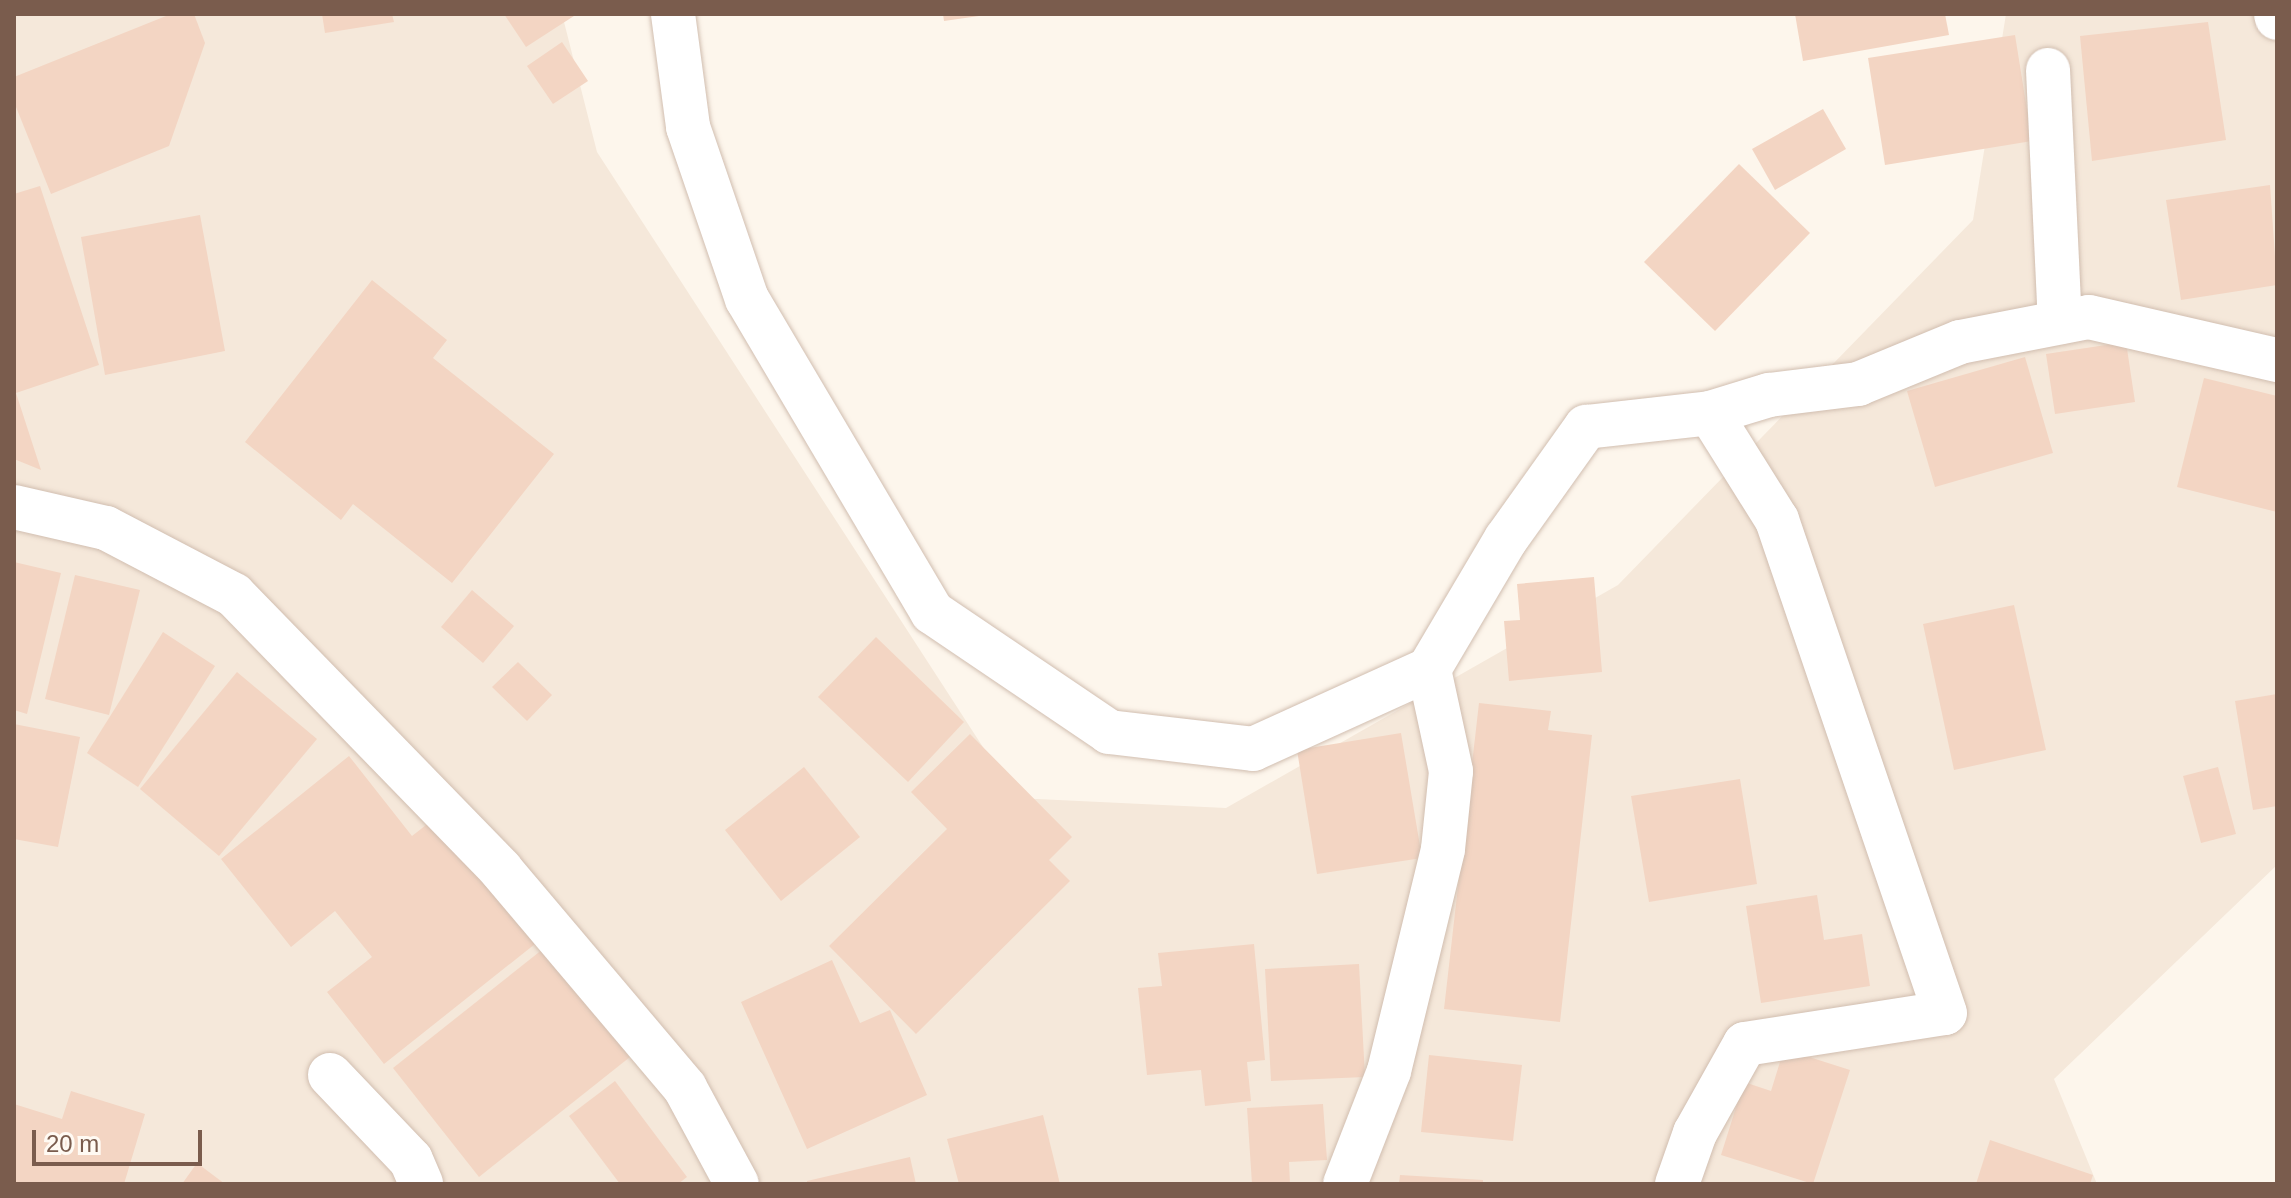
<!DOCTYPE html>
<html>
<head>
<meta charset="utf-8">
<style>
  body { margin:0 }
  #map { position:relative; width:2291px; height:1198px; overflow:hidden; background:#fdf6ec; font-family:Helvetica,sans-serif }
  div>[style] { position:absolute }
  [style*='--x'] { left:calc(var(--x)*1px); top:calc(var(--y)*1px); width:calc(var(--w)*1px); rotate:calc(var(--a)*1deg) }
  .residential>* { inset:0; background:#f5e8da }
  .building>* { inset:0; background:#f3d5c3 }
  .roads { filter:drop-shadow(0 0 2px #d1beb0) drop-shadow(0 0 2px #d1beb0) }
  .street>* { height:44px; margin:-22px; padding:0 22px; transform-origin:22px; border-radius:22px; background:#fff }
  .secondary>* { height:44px; margin:-22px; padding:0 22px; transform-origin:22px; border-radius:22px; background:#fff }
  span { translate:-50% -50%; white-space:nowrap; text-align:center; line-height:1.15; -webkit-text-stroke:6px #fffaf3; paint-order:stroke }
  .frame { position:absolute; inset:0; border:16px solid #7a5c4d; pointer-events:none }
  .scale { position:absolute; left:32px; top:1130px; width:170px; height:36px; box-sizing:border-box; border:4px solid #7a5c4d; border-top:0; padding-left:10px; font-size:24px; line-height:28px; white-space:nowrap; color:#7a5c4d; -webkit-text-stroke:6px #fffaf3; paint-order:stroke }
</style>
</head>
<body>
<div id="map">
  <div class="residential">
    <i style="clip-path:polygon(14px 14px,562px 14px,597px 152px,1016px 798px,1226px 808px,1618px 585px,1973px 220px,2006px 14px,2277px 14px,2277px 865px,2054px 1079px,2097px 1184px,14px 1184px)"></i>
  </div>
  <div class="building">
    <i style="clip-path:polygon(171px 14px,194px 14px,205px 43px,169px 146px,51px 194px,14px 102px,14px 77px)"></i>
    <i style="clip-path:polygon(322px 14px,392px 14px,394px 22px,325px 33px)"></i>
    <i style="clip-path:polygon(504px 14px,577px 14px,526px 47px)"></i>
    <i style="clip-path:polygon(943px 14px,979px 14px,979px 16px,944px 21px)"></i>
    <i style="clip-path:polygon(1795px 14px,1945px 14px,1949px 35px,1803px 61px)"></i>
    <i style="clip-path:polygon(2208px 22px,2226px 140px,2092px 161px,2080px 36px)"></i>
    <i style="clip-path:polygon(2015px 35px,2032px 141px,1885px 165px,1868px 58px)"></i>
    <i style="clip-path:polygon(562px 42px,588px 81px,553px 104px,527px 66px)"></i>
    <i style="clip-path:polygon(1823px 109px,1846px 149px,1775px 190px,1752px 149px)"></i>
    <i style="clip-path:polygon(1739px 164px,1810px 233px,1715px 331px,1644px 262px)"></i>
    <i style="clip-path:polygon(2270px 185px,2277px 285px,2181px 300px,2166px 200px)"></i>
    <i style="clip-path:polygon(40px 186px,99px 365px,16px 393px,41px 470px,14px 459px,14px 194px)"></i>
    <i style="clip-path:polygon(200px 215px,225px 351px,105px 375px,81px 237px)"></i>
    <i style="clip-path:polygon(372px 280px,447px 340px,433px 358px,554px 454px,452px 583px,353px 504px,341px 520px,245px 442px)"></i>
    <i style="clip-path:polygon(2126px 342px,2135px 402px,2055px 414px,2046px 354px)"></i>
    <i style="clip-path:polygon(2025px 357px,2053px 453px,1935px 487px,1907px 391px)"></i>
    <i style="clip-path:polygon(2204px 378px,2277px 396px,2277px 512px,2177px 487px)"></i>
    <i style="clip-path:polygon(14px 562px,61px 573px,27px 714px,14px 710px)"></i>
    <i style="clip-path:polygon(75px 575px,140px 590px,109px 715px,45px 699px)"></i>
    <i style="clip-path:polygon(1594px 577px,1602px 672px,1509px 681px,1504px 621px,1520px 620px,1517px 584px)"></i>
    <i style="clip-path:polygon(472px 590px,514px 626px,483px 663px,441px 627px)"></i>
    <i style="clip-path:polygon(2014px 605px,2046px 750px,1954px 770px,1923px 624px)"></i>
    <i style="clip-path:polygon(163px 632px,215px 666px,138px 787px,87px 753px)"></i>
    <i style="clip-path:polygon(876px 637px,964px 722px,908px 782px,818px 697px)"></i>
    <i style="clip-path:polygon(518px 662px,552px 695px,527px 721px,492px 687px)"></i>
    <i style="clip-path:polygon(237px 672px,317px 739px,219px 856px,140px 789px)"></i>
    <i style="clip-path:polygon(2277px 694px,2277px 806px,2253px 810px,2235px 701px)"></i>
    <i style="clip-path:polygon(1479px 703px,1551px 711px,1548px 730px,1592px 735px,1560px 1022px,1444px 1009px)"></i>
    <i style="clip-path:polygon(14px 724px,80px 737px,58px 847px,14px 839px)"></i>
    <i style="clip-path:polygon(1401px 733px,1422px 858px,1317px 874px,1297px 750px)"></i>
    <i style="clip-path:polygon(970px 734px,1072px 837px,1049px 860px,1070px 881px,916px 1034px,829px 946px,947px 829px,911px 792px)"></i>
    <i style="clip-path:polygon(349px 756px,412px 836px,435px 818px,535px 944px,384px 1064px,327px 992px,372px 957px,335px 911px,291px 947px,221px 859px)"></i>
    <i style="clip-path:polygon(804px 767px,860px 837px,781px 901px,725px 830px)"></i>
    <i style="clip-path:polygon(2218px 767px,2236px 834px,2201px 843px,2183px 776px)"></i>
    <i style="clip-path:polygon(1740px 779px,1757px 884px,1649px 902px,1631px 796px)"></i>
    <i style="clip-path:polygon(1817px 895px,1824px 940px,1862px 934px,1870px 986px,1761px 1003px,1746px 906px)"></i>
    <i style="clip-path:polygon(1254px 944px,1265px 1060px,1247px 1062px,1251px 1101px,1205px 1106px,1201px 1070px,1147px 1075px,1138px 988px,1162px 986px,1158px 953px)"></i>
    <i style="clip-path:polygon(543px 949px,630px 1057px,479px 1177px,393px 1068px)"></i>
    <i style="clip-path:polygon(832px 960px,860px 1023px,890px 1010px,927px 1095px,807px 1149px,741px 1002px)"></i>
    <i style="clip-path:polygon(1359px 964px,1365px 1077px,1271px 1081px,1265px 969px)"></i>
    <i style="clip-path:polygon(1784px 1049px,1850px 1070px,1813px 1184px,1721px 1155px,1744px 1082px,1771px 1091px)"></i>
    <i style="clip-path:polygon(1429px 1055px,1522px 1065px,1513px 1141px,1421px 1132px)"></i>
    <i style="clip-path:polygon(615px 1081px,687px 1177px,678px 1184px,620px 1184px,569px 1116px)"></i>
    <i style="clip-path:polygon(71px 1091px,145px 1114px,124px 1184px,14px 1184px,14px 1104px,62px 1119px)"></i>
    <i style="clip-path:polygon(1323px 1104px,1327px 1160px,1289px 1162px,1290px 1184px,1252px 1184px,1247px 1108px)"></i>
    <i style="clip-path:polygon(1043px 1115px,1060px 1184px,959px 1184px,947px 1139px)"></i>
    <i style="clip-path:polygon(1990px 1140px,2093px 1175px,2090px 1184px,1976px 1184px)"></i>
    <i style="clip-path:polygon(910px 1157px,916px 1184px,807px 1184px,807px 1181px)"></i>
    <i style="clip-path:polygon(197px 1163px,225px 1184px,182px 1184px)"></i>
    <i style="clip-path:polygon(1400px 1175px,1483px 1180px,1483px 1184px,1399px 1184px)"></i>
  </div>
  <div class="roads">
    <div class="street">
      <i style="--x:673;--y:14;--w:114;--a:82.4"></i>
      <i style="--x:688;--y:127;--w:182;--a:71.1"></i>
      <i style="--x:747;--y:299;--w:364;--a:59.4"></i>
      <i style="--x:932;--y:612;--w:214;--a:34.1"></i>
      <i style="--x:1109;--y:732;--w:145;--a:6.7"></i>
      <i style="--x:1253;--y:749;--w:193;--a:-24.4"></i>
      <i style="--x:2276;--y:14;--w:4;--a:76"></i>
      <i style="--x:2048;--y:70;--w:252;--a:87.3"></i>
      <i style="--x:330;--y:1075;--w:117;--a:46.4"></i>
      <i style="--x:411;--y:1160;--w:26;--a:67"></i>
      <i style="--x:1345;--y:1184;--w:121;--a:-68.7"></i>
      <i style="--x:1389;--y:1071;--w:228;--a:-76.3"></i>
      <i style="--x:1443;--y:849;--w:78;--a:-84.1"></i>
      <i style="--x:1451;--y:771;--w:104;--a:-102.2"></i>
      <i style="--x:1429;--y:669;--w:151;--a:-59.4"></i>
      <i style="--x:1506;--y:539;--w:138;--a:-54.5"></i>
      <i style="--x:1586;--y:427;--w:125;--a:-6.4"></i>
      <i style="--x:1710;--y:413;--w:62;--a:-17"></i>
      <i style="--x:1769;--y:395;--w:90;--a:-7"></i>
      <i style="--x:1858;--y:384;--w:110;--a:-22.4"></i>
      <i style="--x:1960;--y:342;--w:131;--a:-11"></i>
      <i style="--x:2089;--y:317;--w:193;--a:12.9"></i>
      <i style="--x:1677;--y:1184;--w:54;--a:-70.6"></i>
      <i style="--x:1695;--y:1133;--w:102;--a:-60.7"></i>
      <i style="--x:1745;--y:1044;--w:202;--a:-8.8"></i>
      <i style="--x:1945;--y:1013;--w:521;--a:-108.82"></i>
      <i style="--x:1777;--y:520;--w:126;--a:-122.1"></i>
    </div>
    <div class="secondary">
      <i style="--x:14;--y:507;--w:94;--a:12.9"></i>
      <i style="--x:106;--y:528;--w:144;--a:27.6"></i>
      <i style="--x:234;--y:595;--w:383;--a:45.8"></i>
      <i style="--x:501;--y:870;--w:285;--a:49.8"></i>
      <i style="--x:685;--y:1088;--w:109;--a:61.6"></i>
    </div>
  </div>
  <div class="frame"></div>
  <div class="scale">20 m</div>
</div>
</body>
</html>
